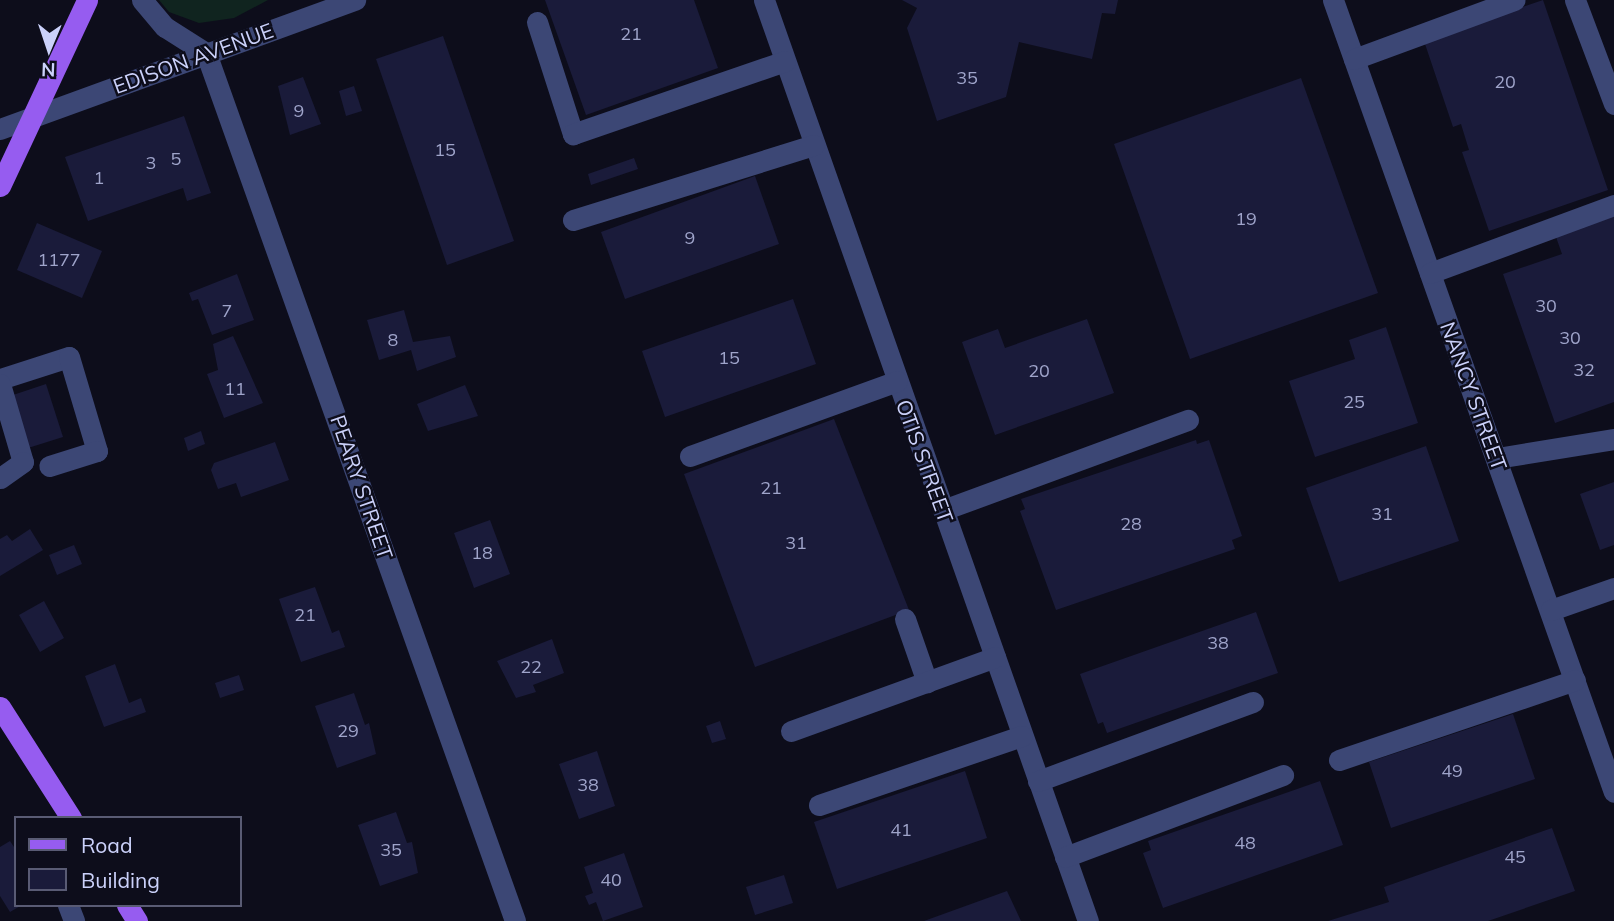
<!DOCTYPE html>
<html>
<head>
<meta charset="utf-8">
<style>
  body { margin:0 }
  #map { position:relative; width:1614px; height:921px; overflow:hidden; background:#0d0d1b; font-family:Mulish,sans-serif }
  div>[style] { position:absolute }
  [style*='--x'] { left:calc(var(--x)*1px); top:calc(var(--y)*1px); width:calc(var(--w)*1px); rotate:calc(var(--a)*1deg) }
  .green>* { inset:0; background:#10241f }
  .building>* { inset:0; background:#1a1b3a }
  .minor>* { height:21px; margin:-10.5px; padding:0 10.5px; transform-origin:10.5px; border-radius:10.5px; background:#3c4775 }
  .major>* { height:21px; margin:-10.5px; padding:0 10.5px; transform-origin:10.5px; border-radius:10.5px; background:#965cf0 }
  span { translate:-50% -50%; white-space:nowrap; text-align:center; line-height:1.15; -webkit-text-stroke:5px #0d0d1b; paint-order:stroke }
  .number-label { font-size:18px; color:#9fa4ca }
  .number-label span { -webkit-text-stroke-width:0 }
  .street-label { font-size:21px; color:#cbd1fa }
  .legend { position:absolute; left:14px; top:816px; width:228px; height:91px; box-sizing:border-box; background:#0d0d1b; border:2px solid #595b74; margin:0; padding:9px 12px; list-style:none; font-size:21px; color:#cbd1fa }
  .legend li { display:flex; align-items:center; gap:14px; height:35px }
  .legend b { width:35px; border:2px solid #595b74 }
  .north { position:absolute; left:14px; top:14px; width:70px; height:70px; -webkit-text-stroke:5px #0d0d1b; paint-order:stroke; rotate:182deg; font-size:19px; font-weight:700; line-height:28px; text-align:center; color:#cbd1fa }
  .north::after { content:''; display:block; margin:auto; width:24px; height:32px; background:#cbd1fa; clip-path:polygon(50% 0,100% 100%,50% 72%,0 100%) }
</style>
</head>
<body>
<div id="map">
  <div class="green">
    <i style="clip-path:polygon(159px 0,268px 0,234px 18px,199px 23px,169px 12px)"></i>
  </div>
  <div class="building">
    <i style="clip-path:polygon(545px 0,694px 0,718px 68px,586px 115px)"></i>
    <i style="clip-path:polygon(902px 0,1118px 0,1115px 14px,1102px 13px,1092px 59px,1019px 42px,1006px 97px,937px 121px,907px 28px,917px 8px)"></i>
    <i style="clip-path:polygon(1543px 0,1608px 190px,1489px 231px,1462px 152px,1469px 150px,1461px 124px,1453px 127px,1424px 41px)"></i>
    <i style="clip-path:polygon(443px 36px,514px 241px,447px 265px,376px 59px)"></i>
    <i style="clip-path:polygon(303px 77px,321px 124px,290px 135px,278px 86px)"></i>
    <i style="clip-path:polygon(1301px 78px,1378px 293px,1190px 359px,1114px 144px)"></i>
    <i style="clip-path:polygon(354px 86px,362px 111px,346px 116px,339px 91px)"></i>
    <i style="clip-path:polygon(184px 116px,211px 193px,187px 201px,183px 188px,88px 221px,65px 157px)"></i>
    <i style="clip-path:polygon(634px 158px,638px 169px,591px 185px,588px 174px)"></i>
    <i style="clip-path:polygon(755px 176px,779px 244px,625px 299px,601px 232px)"></i>
    <i style="clip-path:polygon(1614px 216px,1614px 402px,1555px 423px,1503px 274px,1562px 254px,1556px 237px)"></i>
    <i style="clip-path:polygon(37px 223px,102px 251px,82px 298px,17px 270px)"></i>
    <i style="clip-path:polygon(237px 274px,254px 320px,212px 335px,198px 299px,192px 301px,189px 293px)"></i>
    <i style="clip-path:polygon(793px 299px,816px 364px,665px 417px,642px 351px)"></i>
    <i style="clip-path:polygon(404px 310px,413px 342px,450px 336px,456px 357px,417px 371px,411px 350px,379px 360px,367px 320px)"></i>
    <i style="clip-path:polygon(1087px 319px,1114px 393px,995px 435px,962px 342px,998px 329px,1005px 348px)"></i>
    <i style="clip-path:polygon(1386px 327px,1418px 423px,1315px 457px,1289px 381px,1355px 359px,1349px 340px)"></i>
    <i style="clip-path:polygon(233px 336px,263px 403px,224px 418px,207px 374px,218px 370px,213px 344px)"></i>
    <i style="clip-path:polygon(46px 384px,63px 437px,28px 448px,10px 396px)"></i>
    <i style="clip-path:polygon(465px 385px,478px 416px,428px 431px,417px 404px)"></i>
    <i style="clip-path:polygon(834px 419px,909px 610px,755px 667px,684px 474px)"></i>
    <i style="clip-path:polygon(201px 431px,205px 444px,188px 451px,184px 438px)"></i>
    <i style="clip-path:polygon(1196px 440px,1197px 444px,1209px 440px,1242px 536px,1232px 540px,1235px 549px,1056px 610px,1020px 511px,1025px 509px,1021px 499px)"></i>
    <i style="clip-path:polygon(275px 442px,289px 480px,241px 497px,236px 483px,218px 489px,211px 470px,214px 463px)"></i>
    <i style="clip-path:polygon(1426px 446px,1459px 541px,1339px 582px,1306px 488px)"></i>
    <i style="clip-path:polygon(1614px 482px,1614px 545px,1600px 550px,1580px 494px)"></i>
    <i style="clip-path:polygon(490px 520px,510px 574px,474px 588px,454px 533px)"></i>
    <i style="clip-path:polygon(30px 529px,43px 550px,0 576px,0 539px,7px 535px,12px 541px)"></i>
    <i style="clip-path:polygon(74px 545px,82px 564px,57px 575px,49px 555px)"></i>
    <i style="clip-path:polygon(315px 587px,332px 633px,339px 630px,345px 647px,301px 662px,279px 599px)"></i>
    <i style="clip-path:polygon(44px 601px,64px 638px,40px 652px,19px 615px)"></i>
    <i style="clip-path:polygon(1256px 612px,1278px 673px,1107px 733px,1103px 722px,1098px 724px,1080px 674px)"></i>
    <i style="clip-path:polygon(552px 639px,564px 673px,533px 685px,536px 692px,516px 698px,497px 661px)"></i>
    <i style="clip-path:polygon(115px 664px,129px 703px,141px 698px,146px 712px,104px 727px,85px 676px)"></i>
    <i style="clip-path:polygon(239px 675px,244px 690px,220px 698px,215px 683px)"></i>
    <i style="clip-path:polygon(354px 693px,365px 725px,369px 723px,376px 754px,337px 768px,315px 706px)"></i>
    <i style="clip-path:polygon(1513px 714px,1535px 779px,1391px 828px,1369px 762px)"></i>
    <i style="clip-path:polygon(720px 721px,726px 739px,712px 743px,706px 726px)"></i>
    <i style="clip-path:polygon(597px 751px,615px 806px,579px 819px,559px 764px)"></i>
    <i style="clip-path:polygon(965px 771px,987px 838px,837px 889px,814px 822px)"></i>
    <i style="clip-path:polygon(1320px 781px,1343px 845px,1163px 908px,1143px 853px,1151px 850px,1148px 841px)"></i>
    <i style="clip-path:polygon(396px 812px,407px 843px,412px 842px,418px 873px,380px 886px,358px 825px)"></i>
    <i style="clip-path:polygon(1552px 828px,1575px 891px,1488px 921px,1328px 921px,1389px 902px,1384px 887px)"></i>
    <i style="clip-path:polygon(10px 841px,16px 850px,16px 905px,22px 905px,10px 912px,0 896px,0 847px)"></i>
    <i style="clip-path:polygon(624px 853px,643px 907px,603px 921px,596px 902px,589px 905px,585px 896px,593px 893px,584px 867px)"></i>
    <i style="clip-path:polygon(784px 875px,793px 903px,755px 915px,746px 887px)"></i>
    <i style="clip-path:polygon(1007px 891px,1021px 921px,924px 921px)"></i>
  </div>
  <div class="minor">
    <i style="--x:142;--y:0;--w:35;--a:50"></i>
    <i style="--x:165;--y:27;--w:49;--a:32.4"></i>
    <i style="--x:206;--y:53;--w:921;--a:70.4"></i>
    <i style="--x:764;--y:0;--w:976;--a:70.62"></i>
    <i style="--x:1333;--y:0;--w:840;--a:70.47"></i>
    <i style="--x:1575;--y:0;--w:111;--a:69.4"></i>
    <i style="--x:537;--y:22;--w:118;--a:72.2"></i>
    <i style="--x:573;--y:134;--w:224;--a:-19"></i>
    <i style="--x:1354;--y:59;--w:171;--a:-20.2"></i>
    <i style="--x:0;--y:129;--w:378;--a:-20"></i>
    <i style="--x:573;--y:220;--w:252;--a:-17.3"></i>
    <i style="--x:1430;--y:273;--w:196;--a:-20.3"></i>
    <i style="--x:0;--y:379;--w:72;--a:-17.7"></i>
    <i style="--x:69;--y:357;--w:98;--a:73.4"></i>
    <i style="--x:97;--y:451;--w:50;--a:162.6"></i>
    <i style="--x:0;--y:384;--w:81;--a:73.6"></i>
    <i style="--x:23;--y:462;--w:28;--a:145"></i>
    <i style="--x:690;--y:456;--w:220;--a:-19.9"></i>
    <i style="--x:1497;--y:458;--w:119;--a:-9.2"></i>
    <i style="--x:943;--y:510;--w:261;--a:-20.2"></i>
    <i style="--x:1551;--y:610;--w:67;--a:-19.2"></i>
    <i style="--x:905;--y:619;--w:67;--a:70.8"></i>
    <i style="--x:791;--y:731;--w:217;--a:-19.9"></i>
    <i style="--x:1339;--y:760;--w:249;--a:-18.7"></i>
    <i style="--x:1038;--y:781;--w:229;--a:-20.2"></i>
    <i style="--x:819;--y:805;--w:214;--a:-18.8"></i>
    <i style="--x:1065;--y:857;--w:233;--a:-20.6"></i>
    <i style="--x:68;--y:905;--w:17;--a:69"></i>
  </div>
  <div class="major">
    <i style="--x:0;--y:186;--w:205;--a:-64.9"></i>
    <i style="--x:0;--y:707;--w:132;--a:57.4"></i>
    <i style="--x:127;--y:905;--w:19;--a:58"></i>
  </div>
  <div class="number-label">
    <span style="left:631px;top:34px">21</span>
    <span style="left:967px;top:78px">35</span>
    <span style="left:1505px;top:82px">20</span>
    <span style="left:299px;top:111px">9</span>
    <span style="left:445px;top:150px">15</span>
    <span style="left:176px;top:159px">5</span>
    <span style="left:151px;top:163px">3</span>
    <span style="left:99px;top:178px">1</span>
    <span style="left:1246px;top:219px">19</span>
    <span style="left:690px;top:238px">9</span>
    <span style="left:59px;top:260px">1177</span>
    <span style="left:1546px;top:306px">30</span>
    <span style="left:227px;top:311px">7</span>
    <span style="left:1570px;top:338px">30</span>
    <span style="left:393px;top:340px">8</span>
    <span style="left:729px;top:358px">15</span>
    <span style="left:1584px;top:370px">32</span>
    <span style="left:1039px;top:371px">20</span>
    <span style="left:235px;top:389px">11</span>
    <span style="left:1354px;top:402px">25</span>
    <span style="left:771px;top:488px">21</span>
    <span style="left:1382px;top:514px">31</span>
    <span style="left:1131px;top:524px">28</span>
    <span style="left:796px;top:543px">31</span>
    <span style="left:482px;top:553px">18</span>
    <span style="left:305px;top:615px">21</span>
    <span style="left:1218px;top:643px">38</span>
    <span style="left:531px;top:667px">22</span>
    <span style="left:348px;top:731px">29</span>
    <span style="left:1452px;top:771px">49</span>
    <span style="left:588px;top:785px">38</span>
    <span style="left:901px;top:830px">41</span>
    <span style="left:1245px;top:843px">48</span>
    <span style="left:391px;top:850px">35</span>
    <span style="left:1515px;top:857px">45</span>
    <span style="left:611px;top:880px">40</span>
  </div>
  <div class="street-label">
    <span style="left:193px;top:58px;rotate:-20deg">EDISON AVENUE</span>
    <span style="left:1474px;top:396px;rotate:70deg">NANCY STREET</span>
    <span style="left:925px;top:461px;rotate:70deg">OTIS STREET</span>
    <span style="left:362px;top:487px;rotate:71deg">PEARY STREET</span>
  </div>
  <ul class="legend">
  <li><b style="height:9px;background:#965cf0"></b>Road</li>
  <li><b style="height:19px;background:#1a1b3a"></b>Building</li>
  </ul>
  <div class="north">N</div>
</div>
</body>
</html>
